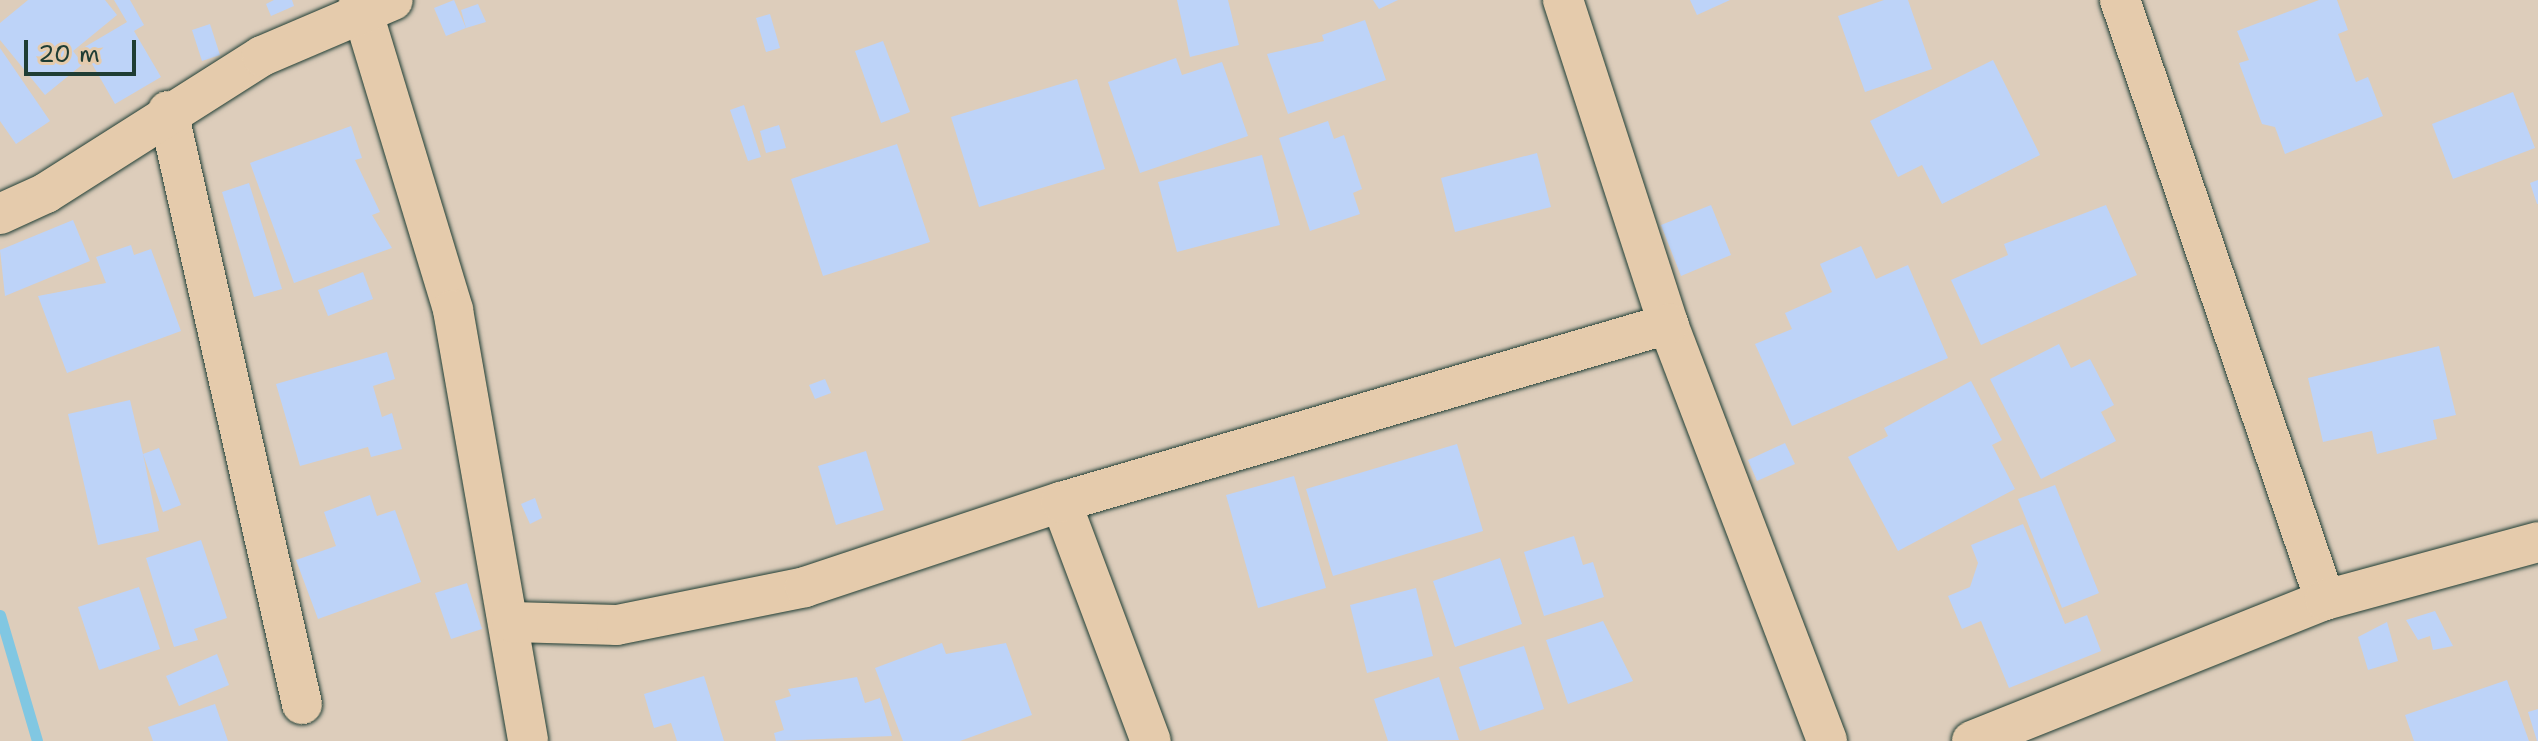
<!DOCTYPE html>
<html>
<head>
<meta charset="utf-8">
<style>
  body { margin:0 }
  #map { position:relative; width:2538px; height:741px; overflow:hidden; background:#ddcdbb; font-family:"Shantell Sans",sans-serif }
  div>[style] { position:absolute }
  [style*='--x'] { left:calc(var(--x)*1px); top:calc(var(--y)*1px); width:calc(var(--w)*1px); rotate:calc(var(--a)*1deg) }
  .stream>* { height:11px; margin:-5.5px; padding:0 5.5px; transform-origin:5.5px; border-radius:5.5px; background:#81c7e2 }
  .building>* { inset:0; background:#bdd3f8 }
  .roads { filter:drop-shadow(0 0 2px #1f3d34) drop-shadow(0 0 2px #1f3d34) }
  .street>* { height:40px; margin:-20px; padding:0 20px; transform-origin:20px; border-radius:20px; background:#e5cbac }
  span { translate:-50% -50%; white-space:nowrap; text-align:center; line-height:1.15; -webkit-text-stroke:8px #e5cbac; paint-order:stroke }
  .scale { position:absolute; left:24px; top:40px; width:112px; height:36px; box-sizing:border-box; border:4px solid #1f3d34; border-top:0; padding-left:10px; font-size:24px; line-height:28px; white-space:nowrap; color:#1f3d34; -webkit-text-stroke:6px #e5cbac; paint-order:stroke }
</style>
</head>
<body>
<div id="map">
  <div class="stream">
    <i style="--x:0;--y:615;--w:131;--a:73.6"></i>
  </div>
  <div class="building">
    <i style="clip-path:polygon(28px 0,105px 0,117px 15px,73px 51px,83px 64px,45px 95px,0 40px,0 23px)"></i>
    <i style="clip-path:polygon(114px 0,130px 0,144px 25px,134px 31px,161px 77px,115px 104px,83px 48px,127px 22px)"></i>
    <i style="clip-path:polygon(274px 0,292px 0,294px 6px,271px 16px,266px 4px)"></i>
    <i style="clip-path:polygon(454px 0,466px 28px,446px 36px,434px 8px)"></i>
    <i style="clip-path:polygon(1177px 0,1228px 0,1239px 45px,1190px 57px)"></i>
    <i style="clip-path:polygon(1373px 0,1398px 0,1379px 9px)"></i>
    <i style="clip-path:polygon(1690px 0,1730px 0,1697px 15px)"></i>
    <i style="clip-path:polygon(1884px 0,1908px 0,1932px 69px,1865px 92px,1838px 16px)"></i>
    <i style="clip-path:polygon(2319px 0,2337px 0,2348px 30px,2338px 34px,2356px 82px,2368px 77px,2383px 116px,2285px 154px,2275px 127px,2262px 124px,2239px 63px,2249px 60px,2237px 31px)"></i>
    <i style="clip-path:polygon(478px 4px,486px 22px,466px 28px,461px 10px)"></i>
    <i style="clip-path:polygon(770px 14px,780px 48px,766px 52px,756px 18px)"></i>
    <i style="clip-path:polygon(1365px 20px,1386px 80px,1288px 114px,1267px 54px,1324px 41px,1322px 35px)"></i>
    <i style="clip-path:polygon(210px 24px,220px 55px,202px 61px,192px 30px)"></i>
    <i style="clip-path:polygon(883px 41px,910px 112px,881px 123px,855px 51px)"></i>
    <i style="clip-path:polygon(0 48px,50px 121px,16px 144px,0 121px)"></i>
    <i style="clip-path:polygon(1176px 58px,1182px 75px,1222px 62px,1248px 136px,1140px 173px,1108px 82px)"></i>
    <i style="clip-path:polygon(1993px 60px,2040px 155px,1942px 204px,1922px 165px,1898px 177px,1870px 121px)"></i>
    <i style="clip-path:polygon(1077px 79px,1105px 169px,979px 207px,951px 117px)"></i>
    <i style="clip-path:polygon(2513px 92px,2535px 148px,2453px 179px,2432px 124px)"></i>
    <i style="clip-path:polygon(744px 105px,761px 157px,748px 161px,730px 110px)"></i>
    <i style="clip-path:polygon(1328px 121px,1334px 139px,1344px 135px,1362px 189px,1353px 193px,1360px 214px,1310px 231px,1279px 138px)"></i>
    <i style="clip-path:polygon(779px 125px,786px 148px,766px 153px,760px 131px)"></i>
    <i style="clip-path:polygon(351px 126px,362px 158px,355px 160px,380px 212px,372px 215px,392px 248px,294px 283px,250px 163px)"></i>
    <i style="clip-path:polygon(897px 144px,930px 242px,823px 276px,791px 179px)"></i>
    <i style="clip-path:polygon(1537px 153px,1551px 207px,1455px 232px,1441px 178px)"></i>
    <i style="clip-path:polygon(1262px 155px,1280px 225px,1177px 252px,1158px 182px)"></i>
    <i style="clip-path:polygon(2538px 180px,2538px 204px,2537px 204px,2530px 183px)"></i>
    <i style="clip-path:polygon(249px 183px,282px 289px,254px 297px,222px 192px)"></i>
    <i style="clip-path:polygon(1711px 205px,1731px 255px,1681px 276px,1661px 225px)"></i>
    <i style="clip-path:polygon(2106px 205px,2137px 275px,1981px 345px,1951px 280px,2008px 255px,2004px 244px)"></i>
    <i style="clip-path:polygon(73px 220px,90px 261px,5px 296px,0 250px)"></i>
    <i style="clip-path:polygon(131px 245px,134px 255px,151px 249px,181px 331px,67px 373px,38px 296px,106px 283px,96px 257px)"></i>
    <i style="clip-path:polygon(1861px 246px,1876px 279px,1908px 265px,1948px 358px,1792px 426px,1755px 344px,1792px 329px,1785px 313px,1832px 292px,1820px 264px)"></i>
    <i style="clip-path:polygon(363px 272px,373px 299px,328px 316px,318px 290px)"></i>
    <i style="clip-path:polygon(2059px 344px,2071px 368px,2090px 359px,2114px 405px,2101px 412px,2116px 441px,2041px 479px,1990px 379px)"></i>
    <i style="clip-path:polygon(2439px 346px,2456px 415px,2433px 420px,2437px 439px,2377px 454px,2372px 431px,2323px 442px,2308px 378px)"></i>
    <i style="clip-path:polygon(387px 352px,395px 379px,373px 386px,382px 417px,392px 413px,402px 449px,371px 457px,368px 447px,300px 466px,276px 384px)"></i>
    <i style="clip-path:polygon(825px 379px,831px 393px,815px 399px,809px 385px)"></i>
    <i style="clip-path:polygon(1971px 381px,2002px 440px,1992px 445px,2015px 489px,1898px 551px,1848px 457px,1888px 436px,1884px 428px)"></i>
    <i style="clip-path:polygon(130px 400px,143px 454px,159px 448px,181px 505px,163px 512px,143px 454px,159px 531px,98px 545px,68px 414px)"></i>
    <i style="clip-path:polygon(1785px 443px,1795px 464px,1757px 481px,1748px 460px)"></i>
    <i style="clip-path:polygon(1457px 444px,1483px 531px,1333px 576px,1306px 489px)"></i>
    <i style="clip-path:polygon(866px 451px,884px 510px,836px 525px,818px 466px)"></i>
    <i style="clip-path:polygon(1294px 476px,1326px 588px,1258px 608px,1226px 495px)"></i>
    <i style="clip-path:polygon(2055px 485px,2099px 593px,2062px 608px,2018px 499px)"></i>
    <i style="clip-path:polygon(370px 495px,377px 516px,395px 510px,421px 582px,318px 619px,296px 560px,336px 546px,324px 512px)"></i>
    <i style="clip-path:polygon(535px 498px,542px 518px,530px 524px,521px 504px)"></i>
    <i style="clip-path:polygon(2023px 524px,2065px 624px,2087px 615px,2101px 651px,2009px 688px,1981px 621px,1962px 629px,1948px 596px,1970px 587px,1978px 563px,1971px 545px)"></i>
    <i style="clip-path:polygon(1574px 536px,1583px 565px,1593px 562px,1604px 597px,1544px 616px,1524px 552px)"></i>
    <i style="clip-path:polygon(201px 540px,227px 618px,194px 629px,198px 640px,174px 647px,146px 558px)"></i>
    <i style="clip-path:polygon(1500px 558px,1522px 624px,1455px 647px,1433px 581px)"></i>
    <i style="clip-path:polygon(467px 583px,482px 629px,451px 639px,435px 593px)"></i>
    <i style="clip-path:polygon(139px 587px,160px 649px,99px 670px,78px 607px)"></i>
    <i style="clip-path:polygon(1416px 588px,1433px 656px,1367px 673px,1350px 605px)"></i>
    <i style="clip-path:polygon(2435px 611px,2453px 646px,2433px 650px,2430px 636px,2418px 640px,2406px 620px)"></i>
    <i style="clip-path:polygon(1603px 621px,1633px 681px,1568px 704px,1546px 640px)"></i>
    <i style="clip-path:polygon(2387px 622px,2398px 661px,2368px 670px,2358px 637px)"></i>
    <i style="clip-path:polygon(942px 643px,946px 654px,1006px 643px,1032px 715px,960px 741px,903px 741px,875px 668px)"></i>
    <i style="clip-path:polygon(1524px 646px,1544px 709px,1480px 731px,1459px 667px)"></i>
    <i style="clip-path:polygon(217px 654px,229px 685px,179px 706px,166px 676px)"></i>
    <i style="clip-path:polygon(704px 676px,724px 741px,677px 741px,671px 723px,654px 728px,644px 694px)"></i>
    <i style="clip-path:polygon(857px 677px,865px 703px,880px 698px,892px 736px,776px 741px,774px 733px,784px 730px,775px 701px,791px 696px,788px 689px)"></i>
    <i style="clip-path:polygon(1439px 677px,1459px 740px,1388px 741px,1374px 699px)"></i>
    <i style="clip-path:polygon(2507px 680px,2529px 741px,2414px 741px,2405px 715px)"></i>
    <i style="clip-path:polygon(215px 704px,228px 741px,153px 741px,148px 727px)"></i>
    <i style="clip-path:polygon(2538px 709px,2538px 741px,2537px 741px,2528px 712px)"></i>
  </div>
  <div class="roads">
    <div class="street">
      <i style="--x:359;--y:0;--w:324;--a:73.1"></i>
      <i style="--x:453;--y:310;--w:437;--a:80.1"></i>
      <i style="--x:1563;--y:0;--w:341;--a:72"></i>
      <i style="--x:1668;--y:324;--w:446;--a:69.1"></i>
      <i style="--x:2120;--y:0;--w:634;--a:71.14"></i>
      <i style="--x:168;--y:111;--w:608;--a:77.27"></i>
      <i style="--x:0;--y:214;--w:51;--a:-24.5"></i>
      <i style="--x:46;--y:193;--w:256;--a:-32.4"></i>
      <i style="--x:262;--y:56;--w:142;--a:-23.1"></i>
      <i style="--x:1061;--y:502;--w:255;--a:69.4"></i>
      <i style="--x:512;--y:622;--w:105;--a:1.6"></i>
      <i style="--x:617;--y:625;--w:192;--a:-11.4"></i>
      <i style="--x:805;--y:587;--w:270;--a:-18.4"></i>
      <i style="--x:1061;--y:502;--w:633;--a:-16.34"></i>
      <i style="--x:1972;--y:741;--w:380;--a:-21.8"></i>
      <i style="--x:2325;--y:600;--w:221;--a:-15.2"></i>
    </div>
  </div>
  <div class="scale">20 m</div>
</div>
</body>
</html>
